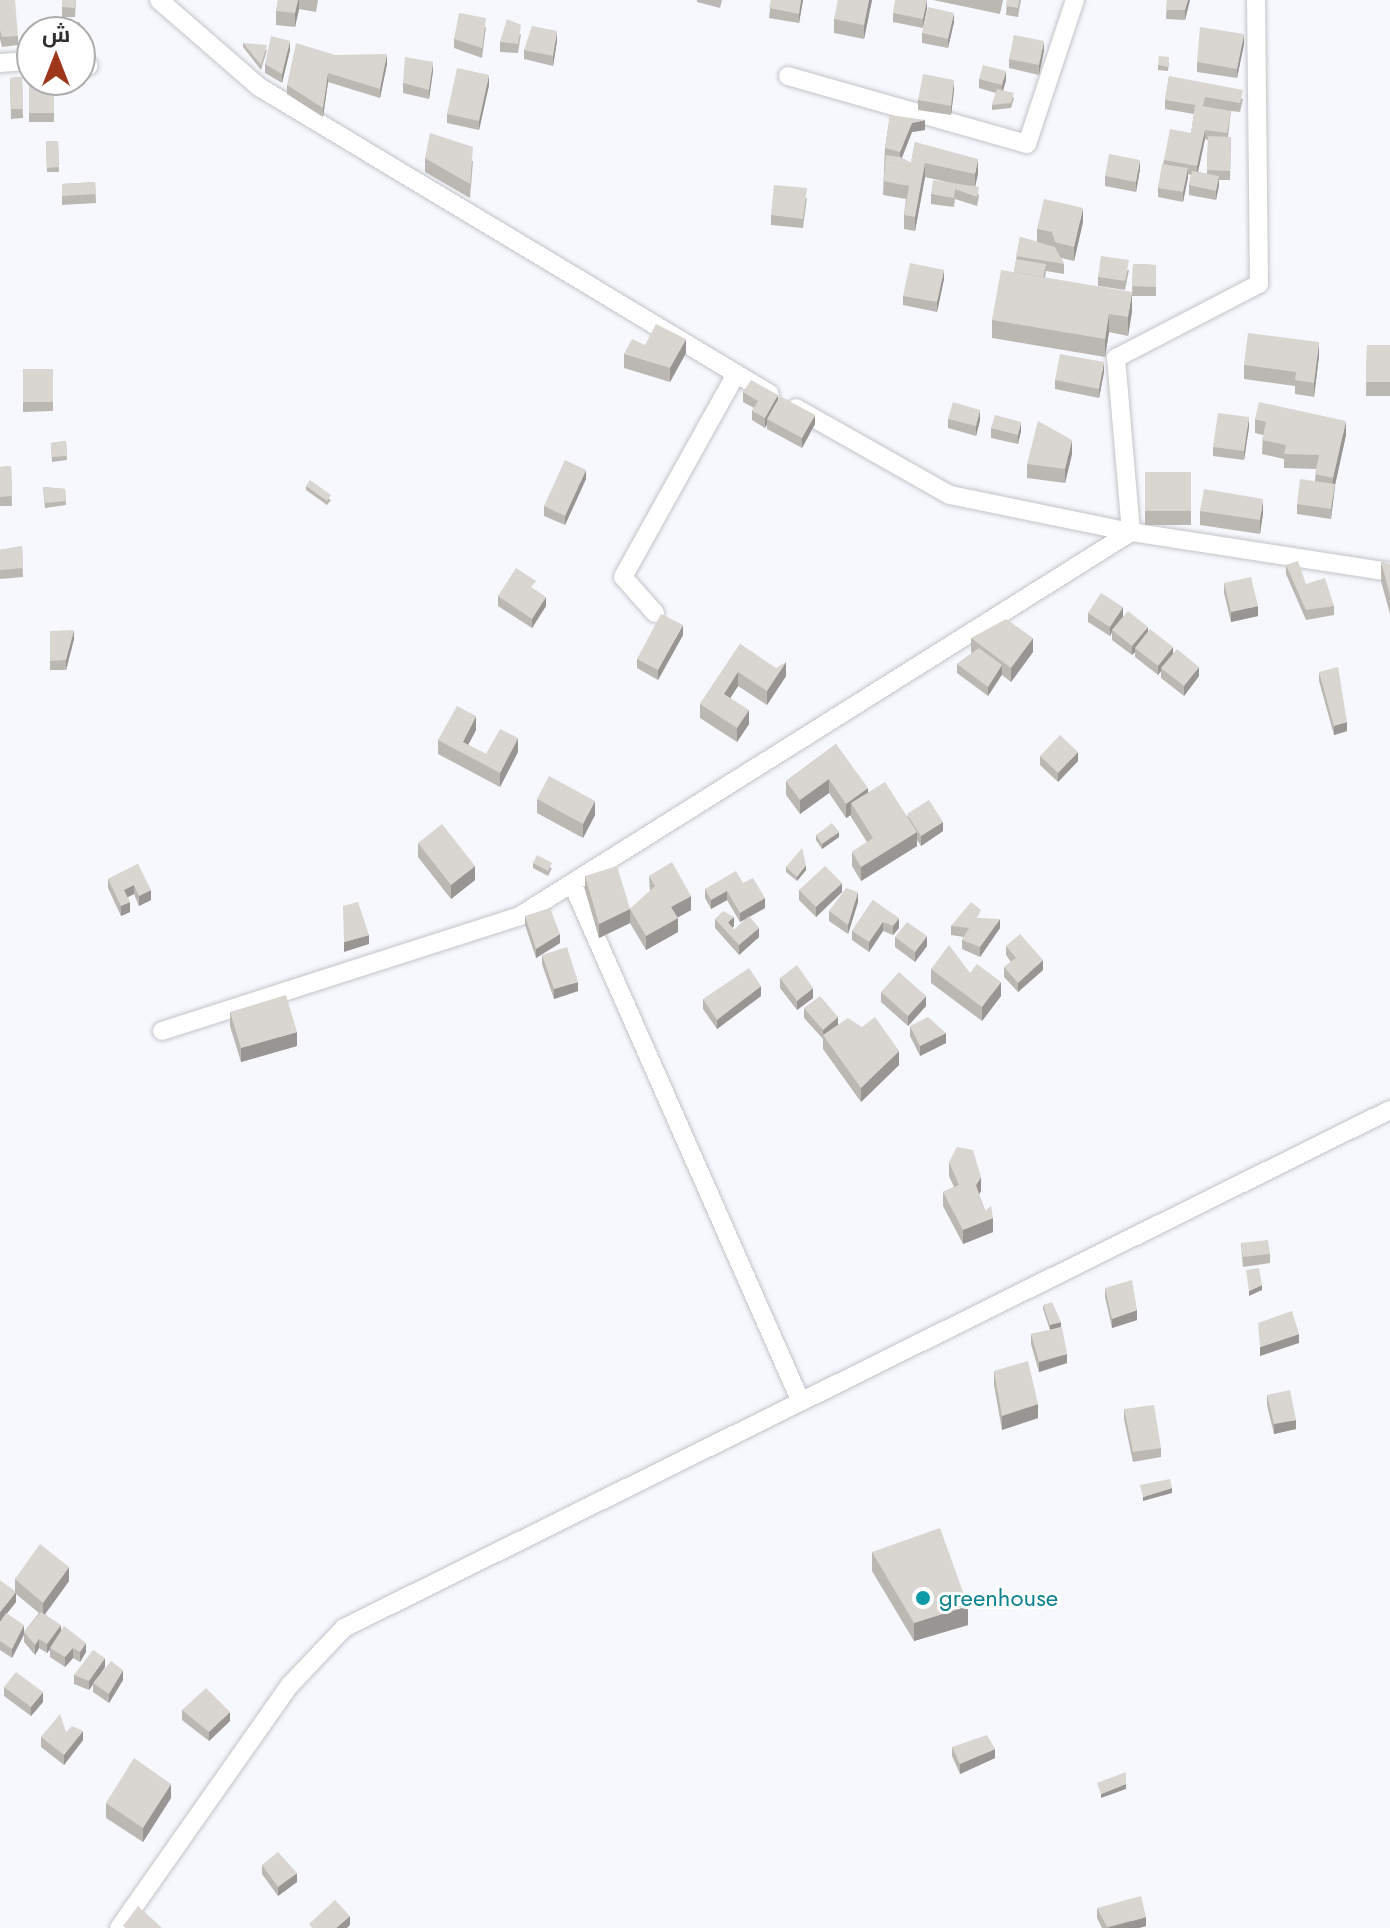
<!DOCTYPE html>
<html>
<head>
<meta charset="utf-8">
<style>
  body { margin:0 }
  #map { position:relative; width:1390px; height:1928px; overflow:hidden; background:#f6f8fd; font-family:Jost,Cairo,sans-serif }
  div>[style] { position:absolute }
  [style*='--x'] { left:calc(var(--x)*1px); top:calc(var(--y)*1px); width:calc(var(--w)*1px); rotate:calc(var(--a)*1deg) }
  .roads { filter:drop-shadow(0 0 2px #c2c4c9) drop-shadow(0 0 2px #c2c4c9) }
  .minor>* { height:18px; margin:-9px; padding:0 9px; transform-origin:9px; border-radius:9px; background:#fff }
  .wall>* { inset:0; background:#bbb7b3 }
  .shaded-wall>* { inset:0; background:#989592 }
  .building>* { inset:0; background:#d9d5d0 }
  .dots>* { width:22px; height:22px; translate:-50% -50%; box-sizing:border-box; border:4px solid #fff; border-radius:50% }
  span { translate:-50% -50%; white-space:nowrap; text-align:center; line-height:1.15; -webkit-text-stroke:6px #fff; paint-order:stroke }
  .culture-label { font-size:24px; color:#0d838f }
  .left { translate:0 -50%; text-align:left }
  .north { position:absolute; left:16px; top:16px; width:80px; height:80px; box-sizing:border-box; background:#fff; border:2px solid #acacad; border-radius:50%; rotate:0deg; font-size:22px; font-weight:700; line-height:32px; text-align:center; color:#2f3032 }
  .north::after { content:''; display:block; margin:auto; width:28px; height:36px; background:#9f361b; clip-path:polygon(50% 0,100% 100%,50% 72%,0 100%) }
</style>
</head>
<body>
<div id="map">
  <div class="roads">
    <div class="minor">
      <i style="--x:159;--y:0;--w:133;--a:41"></i>
      <i style="--x:259;--y:87;--w:596;--a:31"></i>
      <i style="--x:0;--y:63;--w:32;--a:-4"></i>
      <i style="--x:80;--y:63;--w:9;--a:18"></i>
      <i style="--x:788;--y:76;--w:248;--a:15.9"></i>
      <i style="--x:1027;--y:144;--w:152;--a:-71.6"></i>
      <i style="--x:796;--y:408;--w:177;--a:29.5"></i>
      <i style="--x:950;--y:495;--w:185;--a:11.6"></i>
      <i style="--x:1131;--y:532;--w:175;--a:-94.9"></i>
      <i style="--x:1116;--y:358;--w:161;--a:-27.4"></i>
      <i style="--x:1259;--y:284;--w:284;--a:-90.6"></i>
      <i style="--x:655;--y:613;--w:48;--a:-131.6"></i>
      <i style="--x:623;--y:577;--w:232;--a:-60.9"></i>
      <i style="--x:572;--y:883;--w:567;--a:66.19"></i>
      <i style="--x:162;--y:1031;--w:374;--a:-17.8"></i>
      <i style="--x:518;--y:917;--w:724;--a:-32.13"></i>
      <i style="--x:1131;--y:532;--w:262;--a:8.8"></i>
      <i style="--x:119;--y:1928;--w:297;--a:-54.9"></i>
      <i style="--x:290;--y:1685;--w:79;--a:-46.5"></i>
      <i style="--x:344;--y:1628;--w:1167;--a:-26.35"></i>
    </div>
  </div>
  <div class="wall">
    <i style="clip-path:polygon(0 0,18px 36px,18px 45px,2px 47px,0 39px)"></i>
    <i style="clip-path:polygon(62px 0,76px 0,75px 17px,62px 17px)"></i>
    <i style="clip-path:polygon(278px 0,318px 0,316px 12px,299px 9px,295px 27px,276px 25px,276px 11px)"></i>
    <i style="clip-path:polygon(697px 0,722px 0,720px 8px,697px 2px)"></i>
    <i style="clip-path:polygon(771px 0,803px 0,799px 23px,769px 18px)"></i>
    <i style="clip-path:polygon(872px 0,864px 39px,834px 33px,834px 19px)"></i>
    <i style="clip-path:polygon(927px 0,923px 28px,893px 22px,893px 13px)"></i>
    <i style="clip-path:polygon(933px 0,1003px 0,1000px 14px)"></i>
    <i style="clip-path:polygon(1007px 0,1021px 0,1018px 17px,1006px 15px)"></i>
    <i style="clip-path:polygon(1167px 0,1190px 0,1185px 20px,1166px 19px)"></i>
    <i style="clip-path:polygon(954px 22px,948px 48px,922px 43px,922px 33px)"></i>
    <i style="clip-path:polygon(486px 27px,482px 58px,454px 48px,454px 39px)"></i>
    <i style="clip-path:polygon(521px 34px,518px 53px,500px 52px,500px 42px)"></i>
    <i style="clip-path:polygon(557px 41px,553px 66px,524px 59px,524px 50px)"></i>
    <i style="clip-path:polygon(243px 43px,267px 50px,261px 70px,243px 47px)"></i>
    <i style="clip-path:polygon(1244px 44px,1237px 78px,1197px 72px,1197px 62px)"></i>
    <i style="clip-path:polygon(290px 50px,282px 83px,265px 73px,265px 64px)"></i>
    <i style="clip-path:polygon(1044px 50px,1039px 75px,1009px 68px,1009px 59px)"></i>
    <i style="clip-path:polygon(335px 55px,387px 64px,380px 98px,328px 82px,323px 117px,287px 94px,287px 85px)"></i>
    <i style="clip-path:polygon(1169px 62px,1168px 71px,1158px 70px,1158px 65px)"></i>
    <i style="clip-path:polygon(433px 71px,429px 99px,403px 93px,403px 83px)"></i>
    <i style="clip-path:polygon(evenodd,1169px 76px,1243px 99px,1240px 112px,1231px 111px,1228px 137px,1231px 137px,1230px 180px,1219px 180px,1216px 200px,1189px 195px,1189px 185px,1191px 175px,1188px 174px,1183px 202px,1158px 197px,1158px 188px,1164px 160px,1191px 133px,1194px 114px,1165px 109px,1165px 100px,1169px 76px,1205px 139px,1208px 140px,1207px 174px,1198px 172px,1205px 139px)"></i>
    <i style="clip-path:polygon(22px 77px,23px 118px,11px 119px,10px 78px)"></i>
    <i style="clip-path:polygon(29px 79px,54px 80px,54px 122px,29px 122px)"></i>
    <i style="clip-path:polygon(979px 79px,1006px 80px,1003px 90px,1014px 98px,1011px 108px,992px 110px,992px 105px,996px 93px,979px 88px)"></i>
    <i style="clip-path:polygon(489px 85px,479px 130px,447px 123px,447px 114px)"></i>
    <i style="clip-path:polygon(954px 90px,951px 115px,918px 110px,918px 100px)"></i>
    <i style="clip-path:polygon(890px 115px,925px 130px,912px 132px,902px 158px,911px 163px,915px 142px,978px 173px,975px 186px,979px 196px,977px 206px,955px 199px,954px 207px,931px 204px,931px 194px,951px 183px,925px 177px,915px 231px,904px 229px,904px 215px,906px 199px,883px 195px,885px 148px)"></i>
    <i style="clip-path:polygon(46px 141px,58px 141px,59px 172px,47px 172px)"></i>
    <i style="clip-path:polygon(425px 158px,473px 161px,470px 198px,425px 172px)"></i>
    <i style="clip-path:polygon(1140px 169px,1136px 192px,1105px 186px,1105px 176px)"></i>
    <i style="clip-path:polygon(95px 182px,96px 203px,62px 205px,62px 184px)"></i>
    <i style="clip-path:polygon(807px 198px,803px 228px,771px 225px,771px 215px)"></i>
    <i style="clip-path:polygon(1083px 222px,1074px 261px,1061px 258px,1064px 264px,1064px 274px,1046px 271px,1045px 278px,1132px 311px,1128px 336px,1109px 332px,1105px 357px,992px 338px,992px 320px,1014px 272px,1020px 237px,1037px 242px,1037px 229px)"></i>
    <i style="clip-path:polygon(1133px 264px,1156px 265px,1156px 296px,1132px 296px)"></i>
    <i style="clip-path:polygon(1129px 270px,1125px 290px,1098px 286px,1098px 277px)"></i>
    <i style="clip-path:polygon(944px 279px,937px 312px,903px 305px,903px 296px)"></i>
    <i style="clip-path:polygon(645px 345px,686px 353px,670px 382px,624px 368px,624px 354px)"></i>
    <i style="clip-path:polygon(1367px 345px,1390px 345px,1390px 396px,1366px 396px)"></i>
    <i style="clip-path:polygon(1319px 356px,1314px 397px,1295px 394px,1295px 386px,1244px 379px,1244px 365px)"></i>
    <i style="clip-path:polygon(23px 369px,53px 369px,53px 411px,23px 412px)"></i>
    <i style="clip-path:polygon(1104px 372px,1099px 398px,1055px 389px,1055px 380px)"></i>
    <i style="clip-path:polygon(743px 392px,778px 399px,815px 424px,802px 448px,767px 429px,767px 424px,765px 428px,752px 420px,752px 411px,754px 408px,743px 402px)"></i>
    <i style="clip-path:polygon(948px 419px,980px 420px,976px 436px,948px 428px)"></i>
    <i style="clip-path:polygon(1255px 419px,1346px 435px,1335px 485px,1331px 519px,1297px 514px,1297px 504px,1315px 481px,1316px 469px,1284px 468px,1284px 459px,1262px 454px,1263px 435px,1255px 433px)"></i>
    <i style="clip-path:polygon(1249px 427px,1244px 460px,1213px 456px,1213px 447px)"></i>
    <i style="clip-path:polygon(991px 428px,1021px 431px,1018px 444px,991px 438px)"></i>
    <i style="clip-path:polygon(66px 441px,67px 460px,52px 462px,51px 443px)"></i>
    <i style="clip-path:polygon(1072px 454px,1065px 483px,1027px 478px,1027px 464px)"></i>
    <i style="clip-path:polygon(11px 466px,12px 506px,0 506px,0 467px)"></i>
    <i style="clip-path:polygon(1145px 472px,1191px 472px,1191px 525px,1145px 525px)"></i>
    <i style="clip-path:polygon(586px 479px,565px 525px,544px 516px,544px 506px)"></i>
    <i style="clip-path:polygon(306px 486px,331px 500px,327px 505px,306px 490px)"></i>
    <i style="clip-path:polygon(43px 487px,65px 489px,66px 505px,45px 508px)"></i>
    <i style="clip-path:polygon(1200px 511px,1263px 513px,1260px 534px,1200px 525px)"></i>
    <i style="clip-path:polygon(22px 546px,23px 577px,0 579px,0 550px)"></i>
    <i style="clip-path:polygon(1381px 562px,1390px 564px,1390px 614px,1381px 581px)"></i>
    <i style="clip-path:polygon(1286px 565px,1306px 584px,1334px 606px,1334px 615px,1306px 620px,1286px 574px)"></i>
    <i style="clip-path:polygon(1224px 583px,1258px 616px,1231px 622px,1224px 593px)"></i>
    <i style="clip-path:polygon(536px 590px,546px 606px,532px 628px,498px 606px,498px 596px)"></i>
    <i style="clip-path:polygon(1088px 613px,1123px 616px,1148px 632px,1199px 676px,1184px 696px,1161px 678px,1161px 671px,1158px 675px,1135px 657px,1135px 652px,1132px 655px,1112px 640px,1112px 633px,1110px 636px,1088px 622px)"></i>
    <i style="clip-path:polygon(50px 631px,74px 639px,66px 670px,50px 670px)"></i>
    <i style="clip-path:polygon(683px 635px,658px 680px,637px 668px,637px 659px)"></i>
    <i style="clip-path:polygon(971px 638px,1033px 652px,1011px 682px,1002px 675px,988px 696px,957px 673px,957px 664px,972px 653px,971px 652px)"></i>
    <i style="clip-path:polygon(740px 644px,786px 676px,767px 705px,738px 686px,730px 698px,749px 724px,737px 742px,700px 718px,700px 704px)"></i>
    <i style="clip-path:polygon(1319px 672px,1347px 731px,1334px 735px,1319px 681px)"></i>
    <i style="clip-path:polygon(476px 730px,468px 745px,486px 754px,518px 752px,500px 787px,438px 754px,438px 740px)"></i>
    <i style="clip-path:polygon(836px 744px,868px 793px,907px 816px,943px 831px,921px 846px,917px 840px,917px 846px,861px 881px,852px 866px,852px 852px,867px 842px,851px 817px,851px 815px,846px 818px,829px 793px,800px 814px,786px 795px,786px 781px)"></i>
    <i style="clip-path:polygon(1040px 756px,1078px 761px,1058px 782px,1040px 765px)"></i>
    <i style="clip-path:polygon(537px 799px,595px 815px,583px 838px,537px 813px)"></i>
    <i style="clip-path:polygon(816px 835px,839px 837px,822px 849px,816px 840px)"></i>
    <i style="clip-path:polygon(418px 843px,475px 880px,451px 899px,418px 857px)"></i>
    <i style="clip-path:polygon(533px 863px,552px 868px,548px 876px,533px 868px)"></i>
    <i style="clip-path:polygon(138px 864px,151px 900px,139px 906px,134px 894px,128px 897px,130px 912px,121px 916px,108px 888px,108px 879px)"></i>
    <i style="clip-path:polygon(786px 867px,806px 870px,797px 881px,786px 872px)"></i>
    <i style="clip-path:polygon(585px 876px,630px 909px,650px 891px,649px 876px,691px 910px,677px 918px,678px 932px,646px 950px,630px 923px,599px 938px,585px 890px)"></i>
    <i style="clip-path:polygon(743px 883px,765px 908px,749px 917px,759px 937px,739px 955px,715px 928px,715px 919px,734px 926px,732px 928px,734px 930px,747px 918px,740px 922px,727px 900px,711px 909px,705px 898px,705px 889px)"></i>
    <i style="clip-path:polygon(799px 890px,842px 892px,816px 917px,799px 900px)"></i>
    <i style="clip-path:polygon(873px 900px,899px 928px,893px 935px,883px 931px,869px 952px,852px 940px,852px 931px)"></i>
    <i style="clip-path:polygon(858px 902px,848px 934px,829px 921px,829px 911px)"></i>
    <i style="clip-path:polygon(525px 916px,560px 943px,536px 958px,525px 925px)"></i>
    <i style="clip-path:polygon(981px 918px,1000px 928px,980px 957px,962px 949px,962px 940px,964px 937px,951px 935px,951px 926px)"></i>
    <i style="clip-path:polygon(895px 937px,927px 946px,915px 962px,895px 947px)"></i>
    <i style="clip-path:polygon(1006px 946px,1043px 970px,1018px 992px,1004px 977px,1004px 967px,1011px 962px,1006px 955px)"></i>
    <i style="clip-path:polygon(542px 955px,578px 991px,554px 999px,542px 964px)"></i>
    <i style="clip-path:polygon(931px 969px,970px 973px,1001px 996px,982px 1021px,931px 983px)"></i>
    <i style="clip-path:polygon(780px 978px,813px 998px,797px 1010px,780px 988px)"></i>
    <i style="clip-path:polygon(881px 992px,926px 1006px,908px 1026px,881px 1002px)"></i>
    <i style="clip-path:polygon(761px 996px,717px 1029px,703px 1009px,703px 999px)"></i>
    <i style="clip-path:polygon(804px 1008px,838px 1024px,899px 1065px,861px 1102px,823px 1049px,823px 1039px,804px 1018px)"></i>
    <i style="clip-path:polygon(230px 1012px,297px 1046px,241px 1062px,230px 1026px)"></i>
    <i style="clip-path:polygon(910px 1026px,946px 1043px,920px 1056px,910px 1036px)"></i>
    <i style="clip-path:polygon(949px 1162px,981px 1191px,979px 1194px,993px 1232px,963px 1244px,943px 1206px,943px 1192px,954px 1187px,949px 1176px)"></i>
    <i style="clip-path:polygon(1241px 1243px,1270px 1254px,1270px 1263px,1243px 1267px)"></i>
    <i style="clip-path:polygon(1105px 1288px,1137px 1320px,1112px 1328px,1105px 1297px)"></i>
    <i style="clip-path:polygon(1043px 1305px,1061px 1327px,1050px 1330px,1067px 1363px,1039px 1372px,1031px 1344px,1031px 1334px,1050px 1330px,1043px 1309px)"></i>
    <i style="clip-path:polygon(994px 1371px,1038px 1418px,1002px 1430px,994px 1385px)"></i>
    <i style="clip-path:polygon(1267px 1395px,1296px 1429px,1274px 1434px,1267px 1405px)"></i>
    <i style="clip-path:polygon(1124px 1409px,1161px 1448px,1161px 1457px,1133px 1462px,1124px 1419px)"></i>
    <i style="clip-path:polygon(872px 1552px,968px 1625px,914px 1641px,872px 1571px)"></i>
    <i style="clip-path:polygon(evenodd,15px 1579px,69px 1581px,45px 1614px,86px 1652px,80px 1662px,73px 1658px,65px 1667px,50px 1657px,50px 1650px,47px 1653px,39px 1648px,35px 1655px,24px 1642px,24px 1635px,12px 1658px,0 1650px,0 1622px,15px 1591px,15px 1579px,16px 1594px,39px 1613px,24px 1632px,7px 1613px,16px 1602px,16px 1594px)"></i>
    <i style="clip-path:polygon(105px 1667px,100px 1675px,123px 1680px,109px 1703px,93px 1692px,93px 1684px,89px 1690px,74px 1684px,74px 1675px)"></i>
    <i style="clip-path:polygon(4px 1687px,43px 1702px,31px 1716px,4px 1696px)"></i>
    <i style="clip-path:polygon(182px 1710px,230px 1721px,209px 1741px,182px 1720px)"></i>
    <i style="clip-path:polygon(66px 1732px,83px 1740px,64px 1765px,41px 1747px,41px 1737px)"></i>
    <i style="clip-path:polygon(952px 1747px,995px 1758px,960px 1774px,952px 1756px)"></i>
    <i style="clip-path:polygon(171px 1798px,143px 1842px,106px 1818px,106px 1803px)"></i>
    <i style="clip-path:polygon(262px 1865px,297px 1882px,278px 1896px,262px 1874px)"></i>
    <i style="clip-path:polygon(1097px 1908px,1146px 1926px,1139px 1928px,1102px 1928px,1097px 1918px)"></i>
  </div>
  <div class="shaded-wall">
    <i style="clip-path:polygon(298px 0,299px 0,299px 9px,295px 27px,295px 13px)"></i>
    <i style="clip-path:polygon(801px 0,803px 0,799px 23px,799px 14px)"></i>
    <i style="clip-path:polygon(869px 0,872px 0,864px 39px,864px 25px)"></i>
    <i style="clip-path:polygon(927px 0,927px 9px,923px 28px,923px 19px)"></i>
    <i style="clip-path:polygon(1188px 0,1190px 0,1185px 20px,1185px 10px)"></i>
    <i style="clip-path:polygon(954px 13px,954px 22px,948px 48px,948px 39px)"></i>
    <i style="clip-path:polygon(557px 31px,557px 41px,553px 66px,553px 56px)"></i>
    <i style="clip-path:polygon(1244px 34px,1244px 44px,1237px 78px,1237px 69px)"></i>
    <i style="clip-path:polygon(290px 41px,290px 50px,282px 83px,282px 74px)"></i>
    <i style="clip-path:polygon(1044px 41px,1044px 50px,1039px 75px,1039px 65px)"></i>
    <i style="clip-path:polygon(387px 54px,387px 64px,380px 98px,380px 89px)"></i>
    <i style="clip-path:polygon(433px 62px,433px 71px,429px 99px,429px 90px)"></i>
    <i style="clip-path:polygon(1006px 71px,1006px 80px,1002px 94px,1002px 85px)"></i>
    <i style="clip-path:polygon(328px 73px,328px 82px,323px 117px,323px 108px)"></i>
    <i style="clip-path:polygon(489px 75px,489px 85px,479px 130px,479px 121px)"></i>
    <i style="clip-path:polygon(954px 80px,954px 90px,951px 115px,951px 106px)"></i>
    <i style="clip-path:polygon(925px 120px,925px 130px,912px 132px,900px 162px,900px 152px,912px 123px)"></i>
    <i style="clip-path:polygon(1205px 130px,1205px 139px,1197px 176px,1197px 166px)"></i>
    <i style="clip-path:polygon(978px 159px,978px 173px,975px 188px,975px 174px)"></i>
    <i style="clip-path:polygon(1140px 160px,1140px 169px,1136px 192px,1136px 182px)"></i>
    <i style="clip-path:polygon(925px 163px,925px 177px,915px 231px,915px 217px)"></i>
    <i style="clip-path:polygon(1188px 168px,1188px 178px,1183px 202px,1183px 192px)"></i>
    <i style="clip-path:polygon(1219px 176px,1219px 186px,1216px 200px,1216px 191px)"></i>
    <i style="clip-path:polygon(1083px 208px,1083px 222px,1074px 261px,1074px 247px)"></i>
    <i style="clip-path:polygon(944px 270px,944px 279px,937px 312px,937px 302px)"></i>
    <i style="clip-path:polygon(1132px 292px,1132px 311px,1128px 336px,1128px 317px)"></i>
    <i style="clip-path:polygon(1109px 314px,1109px 332px,1105px 357px,1105px 339px)"></i>
    <i style="clip-path:polygon(686px 339px,686px 353px,670px 382px,670px 368px)"></i>
    <i style="clip-path:polygon(1319px 342px,1319px 356px,1314px 397px,1314px 383px)"></i>
    <i style="clip-path:polygon(1104px 362px,1104px 372px,1099px 398px,1099px 389px)"></i>
    <i style="clip-path:polygon(778px 395px,778px 405px,767px 419px,767px 424px,765px 428px,765px 418px)"></i>
    <i style="clip-path:polygon(980px 410px,980px 420px,976px 436px,976px 426px)"></i>
    <i style="clip-path:polygon(815px 415px,815px 424px,802px 448px,802px 438px)"></i>
    <i style="clip-path:polygon(1249px 417px,1249px 427px,1244px 460px,1244px 451px)"></i>
    <i style="clip-path:polygon(1346px 421px,1346px 435px,1335px 485px,1331px 519px,1333px 478px)"></i>
    <i style="clip-path:polygon(1021px 422px,1021px 431px,1018px 444px,1018px 435px)"></i>
    <i style="clip-path:polygon(1072px 440px,1072px 454px,1065px 483px,1065px 469px)"></i>
    <i style="clip-path:polygon(586px 470px,586px 479px,565px 525px,565px 516px)"></i>
    <i style="clip-path:polygon(1263px 499px,1263px 513px,1260px 534px,1260px 520px)"></i>
    <i style="clip-path:polygon(546px 597px,546px 606px,532px 628px,532px 619px)"></i>
    <i style="clip-path:polygon(1258px 606px,1258px 616px,1231px 622px,1231px 612px)"></i>
    <i style="clip-path:polygon(1123px 607px,1123px 616px,1112px 630px,1110px 636px,1110px 627px)"></i>
    <i style="clip-path:polygon(683px 625px,683px 635px,658px 680px,658px 670px)"></i>
    <i style="clip-path:polygon(1148px 627px,1148px 636px,1135px 648px,1135px 652px,1132px 655px,1132px 646px)"></i>
    <i style="clip-path:polygon(74px 630px,74px 639px,66px 670px,66px 660px)"></i>
    <i style="clip-path:polygon(1033px 638px,1033px 652px,1011px 682px,1011px 668px)"></i>
    <i style="clip-path:polygon(1173px 647px,1173px 656px,1161px 668px,1161px 671px,1158px 675px,1158px 666px)"></i>
    <i style="clip-path:polygon(786px 662px,786px 676px,767px 705px,767px 691px)"></i>
    <i style="clip-path:polygon(1002px 665px,1002px 674px,988px 696px,988px 687px)"></i>
    <i style="clip-path:polygon(1199px 667px,1199px 676px,1184px 696px,1184px 686px)"></i>
    <i style="clip-path:polygon(738px 672px,738px 686px,724px 708px,724px 694px)"></i>
    <i style="clip-path:polygon(749px 710px,749px 724px,737px 742px,737px 728px)"></i>
    <i style="clip-path:polygon(476px 716px,476px 730px,464px 753px,463px 742px)"></i>
    <i style="clip-path:polygon(1347px 722px,1347px 731px,1334px 735px,1334px 726px)"></i>
    <i style="clip-path:polygon(518px 738px,518px 752px,500px 787px,500px 773px)"></i>
    <i style="clip-path:polygon(1078px 752px,1078px 761px,1058px 782px,1058px 773px)"></i>
    <i style="clip-path:polygon(829px 779px,829px 793px,800px 814px,800px 800px)"></i>
    <i style="clip-path:polygon(868px 788px,868px 802px,851px 803px,851px 815px,846px 818px,846px 804px)"></i>
    <i style="clip-path:polygon(595px 801px,595px 815px,583px 838px,583px 824px)"></i>
    <i style="clip-path:polygon(943px 822px,943px 831px,921px 846px,921px 836px)"></i>
    <i style="clip-path:polygon(839px 832px,839px 837px,822px 849px,822px 844px)"></i>
    <i style="clip-path:polygon(917px 832px,917px 846px,861px 881px,861px 867px)"></i>
    <i style="clip-path:polygon(806px 865px,806px 870px,797px 881px,797px 877px)"></i>
    <i style="clip-path:polygon(475px 866px,475px 880px,451px 899px,451px 885px)"></i>
    <i style="clip-path:polygon(842px 883px,842px 892px,816px 917px,816px 907px)"></i>
    <i style="clip-path:polygon(134px 885px,134px 894px,124px 899px,124px 890px)"></i>
    <i style="clip-path:polygon(151px 890px,151px 900px,139px 906px,139px 896px)"></i>
    <i style="clip-path:polygon(727px 891px,727px 900px,711px 909px,711px 900px)"></i>
    <i style="clip-path:polygon(858px 892px,858px 902px,848px 934px,848px 925px)"></i>
    <i style="clip-path:polygon(691px 896px,691px 910px,671px 921px,671px 907px)"></i>
    <i style="clip-path:polygon(765px 898px,765px 908px,740px 922px,740px 913px)"></i>
    <i style="clip-path:polygon(130px 902px,130px 912px,121px 916px,121px 906px)"></i>
    <i style="clip-path:polygon(630px 909px,630px 923px,599px 938px,599px 924px)"></i>
    <i style="clip-path:polygon(734px 917px,734px 926px,728px 932px,728px 922px)"></i>
    <i style="clip-path:polygon(678px 918px,678px 932px,646px 950px,646px 936px)"></i>
    <i style="clip-path:polygon(899px 918px,899px 928px,893px 935px,893px 926px)"></i>
    <i style="clip-path:polygon(1000px 919px,1000px 928px,980px 957px,980px 947px)"></i>
    <i style="clip-path:polygon(883px 922px,883px 931px,869px 952px,869px 942px)"></i>
    <i style="clip-path:polygon(759px 928px,759px 937px,739px 955px,739px 945px)"></i>
    <i style="clip-path:polygon(560px 934px,560px 943px,536px 958px,536px 949px)"></i>
    <i style="clip-path:polygon(369px 935px,369px 944px,344px 952px,344px 942px)"></i>
    <i style="clip-path:polygon(927px 936px,927px 946px,915px 962px,915px 952px)"></i>
    <i style="clip-path:polygon(1043px 960px,1043px 970px,1018px 992px,1018px 983px)"></i>
    <i style="clip-path:polygon(578px 982px,578px 991px,554px 999px,554px 989px)"></i>
    <i style="clip-path:polygon(1001px 982px,1001px 996px,982px 1021px,982px 1007px)"></i>
    <i style="clip-path:polygon(761px 986px,761px 996px,717px 1029px,717px 1020px)"></i>
    <i style="clip-path:polygon(813px 988px,813px 998px,797px 1010px,797px 1001px)"></i>
    <i style="clip-path:polygon(926px 996px,926px 1006px,908px 1026px,908px 1016px)"></i>
    <i style="clip-path:polygon(838px 1017px,838px 1026px,823px 1035px,823px 1039px,823px 1030px)"></i>
    <i style="clip-path:polygon(297px 1032px,297px 1046px,241px 1062px,241px 1048px)"></i>
    <i style="clip-path:polygon(946px 1033px,946px 1043px,920px 1056px,920px 1046px)"></i>
    <i style="clip-path:polygon(899px 1051px,899px 1065px,861px 1102px,861px 1088px)"></i>
    <i style="clip-path:polygon(981px 1177px,981px 1191px,976px 1199px,976px 1185px)"></i>
    <i style="clip-path:polygon(993px 1218px,993px 1232px,963px 1244px,963px 1230px)"></i>
    <i style="clip-path:polygon(1262px 1285px,1262px 1290px,1249px 1296px,1249px 1291px)"></i>
    <i style="clip-path:polygon(1137px 1310px,1137px 1320px,1112px 1328px,1112px 1319px)"></i>
    <i style="clip-path:polygon(1061px 1322px,1061px 1327px,1050px 1330px,1050px 1325px)"></i>
    <i style="clip-path:polygon(1299px 1334px,1299px 1343px,1260px 1356px,1260px 1347px)"></i>
    <i style="clip-path:polygon(1067px 1354px,1067px 1363px,1039px 1372px,1039px 1362px)"></i>
    <i style="clip-path:polygon(1038px 1404px,1038px 1418px,1002px 1430px,1002px 1416px)"></i>
    <i style="clip-path:polygon(1296px 1420px,1296px 1429px,1274px 1434px,1274px 1424px)"></i>
    <i style="clip-path:polygon(1172px 1488px,1172px 1493px,1143px 1501px,1143px 1497px)"></i>
    <i style="clip-path:polygon(69px 1567px,69px 1581px,43px 1617px,43px 1603px)"></i>
    <i style="clip-path:polygon(16px 1592px,16px 1602px,0 1622px,0 1612px)"></i>
    <i style="clip-path:polygon(968px 1606px,968px 1625px,914px 1641px,914px 1623px)"></i>
    <i style="clip-path:polygon(24px 1625px,24px 1634px,12px 1658px,12px 1649px)"></i>
    <i style="clip-path:polygon(61px 1625px,61px 1634px,47px 1653px,47px 1644px)"></i>
    <i style="clip-path:polygon(39px 1639px,39px 1648px,35px 1655px,35px 1645px)"></i>
    <i style="clip-path:polygon(86px 1643px,86px 1652px,80px 1662px,80px 1652px)"></i>
    <i style="clip-path:polygon(73px 1648px,73px 1658px,65px 1667px,65px 1657px)"></i>
    <i style="clip-path:polygon(105px 1658px,105px 1667px,89px 1690px,89px 1681px)"></i>
    <i style="clip-path:polygon(123px 1670px,123px 1680px,109px 1703px,109px 1694px)"></i>
    <i style="clip-path:polygon(43px 1692px,43px 1702px,31px 1716px,31px 1707px)"></i>
    <i style="clip-path:polygon(230px 1712px,230px 1721px,209px 1741px,209px 1732px)"></i>
    <i style="clip-path:polygon(83px 1731px,83px 1740px,64px 1765px,64px 1755px)"></i>
    <i style="clip-path:polygon(995px 1749px,995px 1758px,960px 1774px,960px 1764px)"></i>
    <i style="clip-path:polygon(171px 1784px,171px 1798px,143px 1842px,143px 1828px)"></i>
    <i style="clip-path:polygon(1126px 1784px,1126px 1789px,1101px 1798px,1101px 1794px)"></i>
    <i style="clip-path:polygon(297px 1873px,297px 1882px,278px 1896px,278px 1887px)"></i>
    <i style="clip-path:polygon(350px 1916px,350px 1925px,347px 1928px,336px 1928px)"></i>
    <i style="clip-path:polygon(1146px 1917px,1146px 1926px,1139px 1928px,1107px 1928px)"></i>
  </div>
  <div class="building">
    <i style="clip-path:polygon(0 0,15px 0,18px 36px,2px 37px,0 30px)"></i>
    <i style="clip-path:polygon(62px 0,76px 0,75px 8px,62px 7px)"></i>
    <i style="clip-path:polygon(278px 0,298px 0,295px 13px,276px 11px)"></i>
    <i style="clip-path:polygon(771px 0,801px 0,799px 14px,769px 8px)"></i>
    <i style="clip-path:polygon(838px 0,869px 0,864px 25px,834px 19px)"></i>
    <i style="clip-path:polygon(895px 0,927px 0,923px 19px,893px 13px)"></i>
    <i style="clip-path:polygon(1007px 0,1019px 0,1018px 8px,1006px 6px)"></i>
    <i style="clip-path:polygon(1167px 0,1188px 0,1185px 10px,1166px 10px)"></i>
    <i style="clip-path:polygon(928px 7px,954px 13px,948px 39px,922px 33px)"></i>
    <i style="clip-path:polygon(459px 13px,486px 18px,482px 48px,454px 39px)"></i>
    <i style="clip-path:polygon(507px 19px,521px 25px,518px 44px,500px 42px)"></i>
    <i style="clip-path:polygon(80px 22px,81px 45px,80px 45px,80px 32px,53px 32px,53px 23px)"></i>
    <i style="clip-path:polygon(532px 26px,557px 31px,553px 56px,524px 50px)"></i>
    <i style="clip-path:polygon(1200px 27px,1244px 34px,1237px 69px,1197px 62px)"></i>
    <i style="clip-path:polygon(1014px 35px,1044px 41px,1039px 65px,1009px 59px)"></i>
    <i style="clip-path:polygon(271px 36px,290px 41px,282px 74px,265px 64px)"></i>
    <i style="clip-path:polygon(243px 43px,267px 45px,261px 65px)"></i>
    <i style="clip-path:polygon(296px 43px,335px 55px,387px 54px,380px 89px,328px 73px,323px 108px,287px 85px)"></i>
    <i style="clip-path:polygon(1159px 56px,1169px 57px,1168px 67px,1158px 65px)"></i>
    <i style="clip-path:polygon(405px 57px,433px 62px,429px 90px,403px 83px)"></i>
    <i style="clip-path:polygon(983px 65px,1006px 71px,1002px 85px,979px 79px)"></i>
    <i style="clip-path:polygon(457px 68px,489px 75px,479px 121px,447px 114px)"></i>
    <i style="clip-path:polygon(923px 74px,954px 80px,951px 106px,918px 100px)"></i>
    <i style="clip-path:polygon(1169px 76px,1243px 90px,1240px 103px,1205px 97px,1203px 106px,1231px 111px,1227px 133px,1205px 130px,1197px 166px,1164px 160px,1170px 129px,1191px 133px,1195px 105px,1165px 100px)"></i>
    <i style="clip-path:polygon(22px 77px,23px 109px,11px 109px,10px 78px)"></i>
    <i style="clip-path:polygon(29px 79px,54px 80px,54px 113px,29px 113px)"></i>
    <i style="clip-path:polygon(997px 89px,1014px 93px,1011px 103px,992px 105px)"></i>
    <i style="clip-path:polygon(890px 115px,925px 120px,912px 123px,900px 152px,885px 148px)"></i>
    <i style="clip-path:polygon(430px 133px,473px 147px,470px 184px,425px 158px)"></i>
    <i style="clip-path:polygon(1208px 136px,1231px 137px,1230px 171px,1207px 170px)"></i>
    <i style="clip-path:polygon(46px 141px,58px 141px,59px 167px,47px 168px)"></i>
    <i style="clip-path:polygon(915px 142px,978px 159px,975px 174px,925px 163px,915px 217px,904px 215px,909px 186px,883px 181px,886px 162px,910px 166px)"></i>
    <i style="clip-path:polygon(1109px 154px,1140px 160px,1136px 182px,1105px 176px)"></i>
    <i style="clip-path:polygon(886px 155px,900px 157px,911px 163px,910px 166px,886px 162px,885px 166px)"></i>
    <i style="clip-path:polygon(1162px 164px,1188px 168px,1183px 192px,1158px 188px)"></i>
    <i style="clip-path:polygon(1192px 171px,1219px 176px,1216px 191px,1189px 185px)"></i>
    <i style="clip-path:polygon(933px 180px,979px 187px,977px 197px,955px 189px,954px 198px,931px 194px)"></i>
    <i style="clip-path:polygon(95px 182px,96px 194px,62px 196px,62px 184px)"></i>
    <i style="clip-path:polygon(774px 185px,807px 188px,803px 219px,771px 215px)"></i>
    <i style="clip-path:polygon(1044px 199px,1083px 208px,1074px 247px,1055px 242px,1052px 232px,1037px 229px)"></i>
    <i style="clip-path:polygon(1020px 237px,1055px 247px,1064px 264px,1016px 256px)"></i>
    <i style="clip-path:polygon(1101px 256px,1129px 260px,1125px 281px,1098px 277px)"></i>
    <i style="clip-path:polygon(1016px 259px,1046px 264px,1043px 277px,1014px 272px)"></i>
    <i style="clip-path:polygon(910px 263px,944px 270px,937px 302px,903px 296px)"></i>
    <i style="clip-path:polygon(1133px 264px,1156px 265px,1156px 287px,1132px 286px)"></i>
    <i style="clip-path:polygon(1001px 270px,1132px 292px,1128px 317px,1109px 314px,1105px 339px,992px 320px)"></i>
    <i style="clip-path:polygon(656px 324px,686px 339px,670px 368px,624px 354px,632px 339px,645px 345px)"></i>
    <i style="clip-path:polygon(1248px 333px,1319px 342px,1314px 383px,1295px 380px,1296px 372px,1244px 365px)"></i>
    <i style="clip-path:polygon(1367px 345px,1390px 345px,1390px 382px,1366px 382px)"></i>
    <i style="clip-path:polygon(1060px 354px,1104px 362px,1099px 389px,1055px 380px)"></i>
    <i style="clip-path:polygon(23px 369px,53px 369px,53px 402px,23px 402px)"></i>
    <i style="clip-path:polygon(751px 380px,778px 395px,765px 418px,752px 411px,758px 401px,743px 392px)"></i>
    <i style="clip-path:polygon(780px 396px,815px 415px,802px 438px,767px 419px)"></i>
    <i style="clip-path:polygon(953px 402px,980px 410px,976px 426px,948px 419px)"></i>
    <i style="clip-path:polygon(1259px 402px,1346px 421px,1333px 478px,1315px 474px,1319px 455px,1284px 454px,1286px 445px,1262px 440px,1266px 422px,1255px 419px)"></i>
    <i style="clip-path:polygon(1218px 413px,1249px 417px,1244px 451px,1213px 447px)"></i>
    <i style="clip-path:polygon(995px 415px,1021px 422px,1018px 435px,991px 428px)"></i>
    <i style="clip-path:polygon(1038px 421px,1072px 440px,1065px 469px,1027px 464px)"></i>
    <i style="clip-path:polygon(66px 441px,67px 456px,52px 457px,51px 443px)"></i>
    <i style="clip-path:polygon(565px 460px,586px 470px,565px 516px,544px 506px)"></i>
    <i style="clip-path:polygon(11px 466px,12px 496px,0 497px,0 467px)"></i>
    <i style="clip-path:polygon(1145px 472px,1191px 472px,1191px 511px,1145px 511px)"></i>
    <i style="clip-path:polygon(1300px 479px,1335px 484px,1331px 509px,1297px 504px)"></i>
    <i style="clip-path:polygon(310px 480px,331px 495px,327px 501px,306px 486px)"></i>
    <i style="clip-path:polygon(43px 487px,65px 489px,66px 501px,45px 503px)"></i>
    <i style="clip-path:polygon(1204px 489px,1263px 499px,1260px 520px,1200px 511px)"></i>
    <i style="clip-path:polygon(22px 546px,23px 568px,0 570px,0 550px)"></i>
    <i style="clip-path:polygon(1298px 561px,1306px 584px,1325px 578px,1334px 606px,1306px 610px,1286px 565px)"></i>
    <i style="clip-path:polygon(1381px 562px,1390px 564px,1390px 595px)"></i>
    <i style="clip-path:polygon(516px 568px,536px 581px,531px 587px,546px 597px,532px 619px,498px 596px)"></i>
    <i style="clip-path:polygon(1251px 577px,1258px 606px,1231px 612px,1224px 583px)"></i>
    <i style="clip-path:polygon(1101px 593px,1123px 607px,1110px 627px,1088px 613px)"></i>
    <i style="clip-path:polygon(1128px 611px,1148px 627px,1132px 646px,1112px 630px)"></i>
    <i style="clip-path:polygon(661px 614px,683px 625px,658px 670px,637px 659px)"></i>
    <i style="clip-path:polygon(1006px 619px,1033px 638px,1011px 668px,971px 638px)"></i>
    <i style="clip-path:polygon(1150px 629px,1173px 647px,1158px 666px,1135px 648px)"></i>
    <i style="clip-path:polygon(74px 630px,66px 660px,50px 661px,50px 631px)"></i>
    <i style="clip-path:polygon(740px 644px,776px 668px,786px 662px,767px 691px,738px 672px,724px 694px,749px 710px,737px 728px,700px 704px)"></i>
    <i style="clip-path:polygon(979px 648px,1002px 665px,988px 687px,957px 664px)"></i>
    <i style="clip-path:polygon(1177px 649px,1199px 667px,1184px 686px,1161px 668px)"></i>
    <i style="clip-path:polygon(1338px 667px,1347px 722px,1334px 726px,1319px 672px)"></i>
    <i style="clip-path:polygon(457px 706px,476px 716px,463px 742px,486px 754px,500px 729px,518px 738px,500px 773px,438px 740px)"></i>
    <i style="clip-path:polygon(1060px 735px,1078px 752px,1058px 773px,1040px 756px)"></i>
    <i style="clip-path:polygon(836px 744px,868px 788px,846px 804px,829px 779px,800px 800px,786px 781px)"></i>
    <i style="clip-path:polygon(549px 776px,595px 801px,583px 824px,537px 799px)"></i>
    <i style="clip-path:polygon(885px 782px,917px 832px,861px 867px,852px 852px,873px 838px,851px 803px)"></i>
    <i style="clip-path:polygon(929px 800px,943px 822px,921px 836px,907px 814px)"></i>
    <i style="clip-path:polygon(832px 823px,839px 832px,822px 844px,816px 835px)"></i>
    <i style="clip-path:polygon(442px 824px,475px 866px,451px 885px,418px 843px)"></i>
    <i style="clip-path:polygon(802px 848px,806px 865px,797px 877px,786px 867px)"></i>
    <i style="clip-path:polygon(537px 855px,552px 863px,548px 871px,533px 863px)"></i>
    <i style="clip-path:polygon(672px 862px,691px 896px,671px 907px,678px 918px,646px 936px,630px 909px,599px 924px,585px 876px,617px 866px,630px 909px,655px 886px,649px 876px)"></i>
    <i style="clip-path:polygon(138px 864px,151px 890px,139px 896px,134px 885px,124px 890px,130px 902px,121px 906px,108px 879px)"></i>
    <i style="clip-path:polygon(825px 866px,842px 883px,816px 907px,799px 890px)"></i>
    <i style="clip-path:polygon(736px 871px,743px 883px,753px 878px,765px 898px,740px 913px,727px 891px,711px 900px,705px 889px)"></i>
    <i style="clip-path:polygon(846px 888px,858px 892px,848px 925px,829px 911px)"></i>
    <i style="clip-path:polygon(873px 900px,899px 918px,893px 926px,883px 922px,869px 942px,852px 931px)"></i>
    <i style="clip-path:polygon(358px 902px,369px 935px,344px 942px,343px 906px)"></i>
    <i style="clip-path:polygon(971px 902px,981px 910px,977px 918px,1000px 919px,980px 947px,962px 940px,969px 928px,951px 926px)"></i>
    <i style="clip-path:polygon(550px 908px,560px 934px,536px 949px,525px 916px)"></i>
    <i style="clip-path:polygon(723px 911px,734px 917px,728px 922px,734px 930px,749px 916px,759px 928px,739px 945px,715px 919px)"></i>
    <i style="clip-path:polygon(907px 922px,927px 936px,915px 952px,895px 937px)"></i>
    <i style="clip-path:polygon(1020px 934px,1043px 960px,1018px 983px,1004px 967px,1016px 958px,1006px 946px)"></i>
    <i style="clip-path:polygon(949px 945px,970px 973px,977px 964px,1001px 982px,982px 1007px,931px 969px)"></i>
    <i style="clip-path:polygon(567px 947px,578px 982px,554px 989px,542px 955px)"></i>
    <i style="clip-path:polygon(797px 965px,813px 988px,797px 1001px,780px 978px)"></i>
    <i style="clip-path:polygon(749px 968px,761px 986px,717px 1020px,703px 999px)"></i>
    <i style="clip-path:polygon(899px 972px,926px 996px,908px 1016px,881px 992px)"></i>
    <i style="clip-path:polygon(286px 995px,297px 1032px,241px 1048px,230px 1012px)"></i>
    <i style="clip-path:polygon(820px 996px,838px 1017px,823px 1030px,804px 1008px)"></i>
    <i style="clip-path:polygon(875px 1017px,899px 1051px,861px 1088px,823px 1035px,848px 1018px,862px 1027px)"></i>
    <i style="clip-path:polygon(928px 1017px,946px 1033px,920px 1046px,910px 1026px)"></i>
    <i style="clip-path:polygon(957px 1147px,973px 1150px,981px 1177px,976px 1185px,985px 1211px,991px 1206px,993px 1218px,963px 1230px,943px 1192px,959px 1185px,949px 1162px)"></i>
    <i style="clip-path:polygon(1268px 1240px,1270px 1254px,1243px 1257px,1241px 1243px)"></i>
    <i style="clip-path:polygon(1259px 1268px,1262px 1285px,1249px 1291px,1246px 1270px)"></i>
    <i style="clip-path:polygon(1132px 1280px,1137px 1310px,1112px 1319px,1105px 1288px)"></i>
    <i style="clip-path:polygon(1052px 1302px,1061px 1322px,1050px 1325px,1043px 1305px)"></i>
    <i style="clip-path:polygon(1292px 1311px,1299px 1334px,1260px 1347px,1258px 1323px)"></i>
    <i style="clip-path:polygon(1062px 1327px,1067px 1354px,1039px 1362px,1031px 1334px)"></i>
    <i style="clip-path:polygon(1028px 1361px,1038px 1404px,1002px 1416px,994px 1371px)"></i>
    <i style="clip-path:polygon(1290px 1390px,1296px 1420px,1274px 1424px,1267px 1395px)"></i>
    <i style="clip-path:polygon(1154px 1405px,1161px 1448px,1133px 1452px,1124px 1409px)"></i>
    <i style="clip-path:polygon(1170px 1479px,1172px 1488px,1143px 1497px,1140px 1485px)"></i>
    <i style="clip-path:polygon(940px 1528px,968px 1606px,914px 1623px,872px 1552px)"></i>
    <i style="clip-path:polygon(40px 1544px,69px 1567px,43px 1603px,15px 1579px)"></i>
    <i style="clip-path:polygon(0 1580px,16px 1592px,0 1612px)"></i>
    <i style="clip-path:polygon(41px 1612px,61px 1625px,47px 1644px,39px 1639px,35px 1645px,24px 1632px)"></i>
    <i style="clip-path:polygon(6px 1613px,24px 1625px,12px 1649px,0 1641px,0 1622px)"></i>
    <i style="clip-path:polygon(64px 1626px,86px 1643px,80px 1652px,73px 1648px,65px 1657px,50px 1648px)"></i>
    <i style="clip-path:polygon(93px 1650px,105px 1658px,89px 1681px,74px 1675px)"></i>
    <i style="clip-path:polygon(111px 1661px,123px 1670px,109px 1694px,93px 1683px)"></i>
    <i style="clip-path:polygon(16px 1672px,43px 1692px,31px 1707px,4px 1687px)"></i>
    <i style="clip-path:polygon(206px 1688px,230px 1712px,209px 1732px,182px 1710px)"></i>
    <i style="clip-path:polygon(60px 1714px,66px 1732px,72px 1726px,83px 1731px,64px 1755px,41px 1737px)"></i>
    <i style="clip-path:polygon(987px 1735px,995px 1749px,960px 1764px,952px 1747px)"></i>
    <i style="clip-path:polygon(134px 1758px,171px 1784px,143px 1828px,106px 1803px)"></i>
    <i style="clip-path:polygon(1126px 1772px,1126px 1784px,1101px 1794px,1097px 1783px)"></i>
    <i style="clip-path:polygon(278px 1852px,297px 1873px,278px 1887px,262px 1865px)"></i>
    <i style="clip-path:polygon(1141px 1896px,1146px 1917px,1107px 1927px,1097px 1908px)"></i>
    <i style="clip-path:polygon(335px 1900px,350px 1916px,336px 1928px,312px 1928px,309px 1924px)"></i>
    <i style="clip-path:polygon(138px 1906px,162px 1928px,126px 1928px,123px 1926px)"></i>
  </div>
  <div class="dots">
    <i style="left:923px;top:1598px;background:#0f9aa8"></i>
  </div>
  <div class="culture-label">
    <span class="left" style="left:939px;top:1598px">greenhouse</span>
  </div>
  <div class="north">ش</div>
</div>
</body>
</html>
